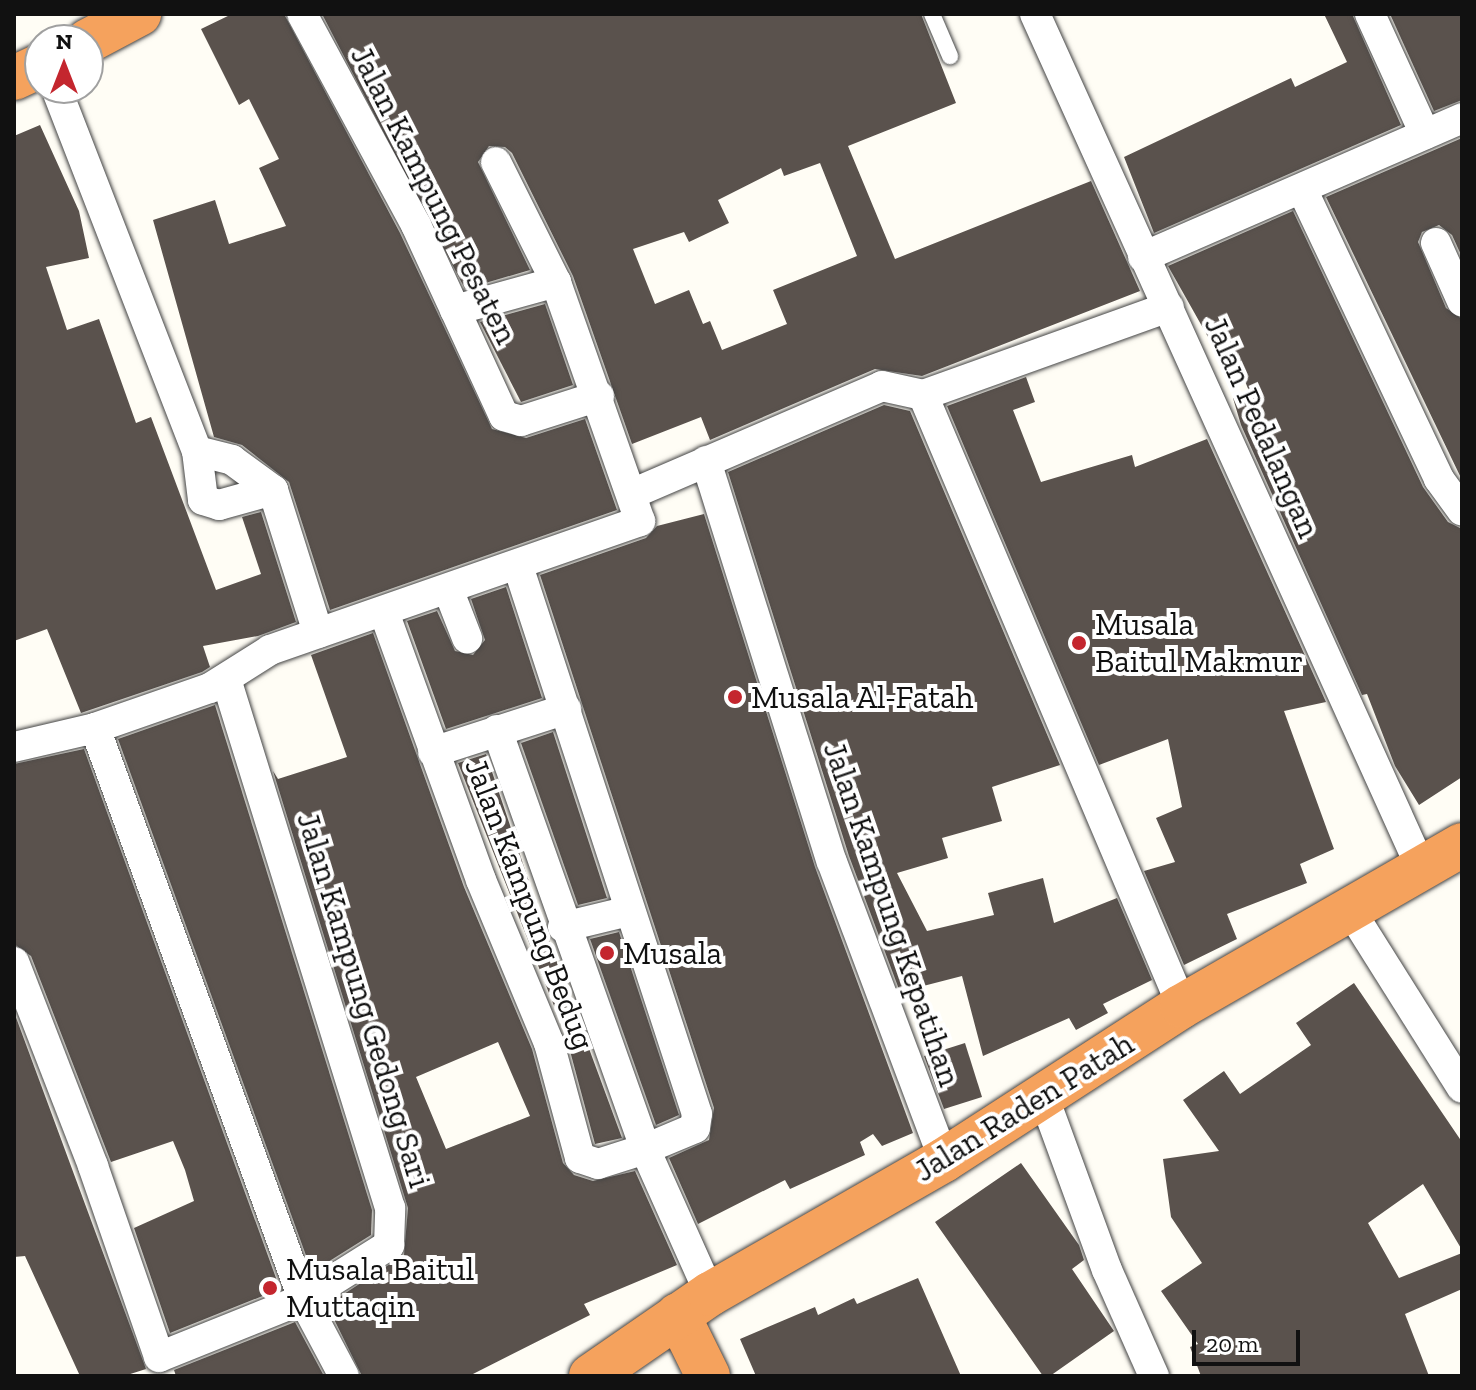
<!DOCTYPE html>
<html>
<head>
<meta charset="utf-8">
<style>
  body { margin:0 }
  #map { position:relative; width:1476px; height:1390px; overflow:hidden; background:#fffdf5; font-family:"Zilla Slab",serif }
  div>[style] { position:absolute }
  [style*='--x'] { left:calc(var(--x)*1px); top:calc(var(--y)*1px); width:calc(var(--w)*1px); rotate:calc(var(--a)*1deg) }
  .building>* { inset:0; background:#5a524d }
  .roads { filter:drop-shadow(0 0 2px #444) drop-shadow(0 0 2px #444) }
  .lane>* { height:16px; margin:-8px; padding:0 8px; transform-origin:8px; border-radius:8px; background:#fff }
  .street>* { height:30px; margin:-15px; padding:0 15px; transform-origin:15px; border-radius:15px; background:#fff }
  .highway>* { height:44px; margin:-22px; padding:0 22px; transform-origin:22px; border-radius:22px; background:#f5a25d }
  .dots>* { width:22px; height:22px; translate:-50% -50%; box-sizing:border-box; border:4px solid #fff; border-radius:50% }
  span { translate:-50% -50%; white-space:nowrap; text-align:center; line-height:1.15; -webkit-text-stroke:8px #fff; paint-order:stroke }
  .street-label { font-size:32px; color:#111 }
  .poi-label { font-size:32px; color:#111 }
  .left { translate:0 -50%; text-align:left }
  .frame { position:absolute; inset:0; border:16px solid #111; pointer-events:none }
  .north { position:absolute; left:24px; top:24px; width:80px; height:80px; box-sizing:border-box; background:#fff; border:2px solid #a0a0a0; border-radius:50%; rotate:0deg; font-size:22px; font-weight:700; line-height:32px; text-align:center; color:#111 }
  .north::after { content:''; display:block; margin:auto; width:28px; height:36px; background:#c4262e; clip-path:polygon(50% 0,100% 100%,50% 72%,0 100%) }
  .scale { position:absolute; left:1192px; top:1330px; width:108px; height:36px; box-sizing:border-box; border:4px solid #111; border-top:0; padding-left:10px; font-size:24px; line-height:28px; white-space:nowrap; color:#111; -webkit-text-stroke:6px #fff; paint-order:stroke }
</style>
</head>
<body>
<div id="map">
  <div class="building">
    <i style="clip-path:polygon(232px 14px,284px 14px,400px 233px,492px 429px,526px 438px,585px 419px,617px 510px,330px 610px,289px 482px,242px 445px,214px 437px,153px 220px,215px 200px,229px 244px,286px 226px,259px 168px,279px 159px,249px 99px,239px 105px,201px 29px)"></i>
    <i style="clip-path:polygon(evenodd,322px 14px,921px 14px,956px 103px,848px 146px,895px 259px,1091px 181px,1140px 291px,922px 376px,875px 369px,710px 440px,701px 417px,632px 444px,573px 276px,512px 153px,505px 147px,489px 146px,478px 162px,530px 270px,465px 289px,322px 14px,820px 163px,857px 256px,773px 290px,787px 324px,722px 350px,710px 321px,703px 324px,689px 290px,655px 304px,633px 249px,684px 232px,689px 242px,729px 223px,718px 200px,781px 168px,784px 176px,820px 163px)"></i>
    <i style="clip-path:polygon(1324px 14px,1352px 14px,1401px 125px,1154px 233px,1124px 157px,1291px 78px,1295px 87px,1347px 62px)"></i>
    <i style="clip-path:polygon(1390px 14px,1462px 14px,1462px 100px,1434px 111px)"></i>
    <i style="clip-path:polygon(40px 125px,79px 211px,89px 258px,46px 267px,67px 330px,99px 319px,136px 423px,151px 417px,216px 590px,261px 574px,242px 517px,261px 512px,296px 622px,258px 636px,203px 646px,210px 667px,202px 672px,81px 713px,47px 629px,14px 641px,14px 136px)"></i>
    <i style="clip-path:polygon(1462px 138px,1462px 257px,1452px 235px,1439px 225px,1422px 232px,1418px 242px,1446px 308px,1462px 319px,1462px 480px,1326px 197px)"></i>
    <i style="clip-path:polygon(1293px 211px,1423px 487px,1448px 522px,1462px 529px,1462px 777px,1419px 805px,1395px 766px,1367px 694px,1362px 695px,1241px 425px,1233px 398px,1249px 391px,1227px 337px,1212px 344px,1168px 266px)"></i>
    <i style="clip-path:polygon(545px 304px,573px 385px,521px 402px,480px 322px)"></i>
    <i style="clip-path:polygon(1026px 377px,1035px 402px,1013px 410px,1041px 482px,1132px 455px,1135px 467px,1207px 439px,1326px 702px,1284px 711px,1334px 849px,1300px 864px,1307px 883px,1227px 914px,1237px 939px,1184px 965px,1144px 871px,1175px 862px,1156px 818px,1182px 807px,1168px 739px,1099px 765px,947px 406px)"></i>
    <i style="clip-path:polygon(884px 405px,910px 411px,1060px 765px,992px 787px,1002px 821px,942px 838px,948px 858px,897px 873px,927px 931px,994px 915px,988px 893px,1043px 878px,1054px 923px,1117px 898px,1152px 980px,1103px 1004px,1108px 1013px,1076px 1030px,1069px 1018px,983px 1056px,962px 976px,900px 992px,849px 856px,728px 472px)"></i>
    <i style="clip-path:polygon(704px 514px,815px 867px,913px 1133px,882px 1146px,873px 1134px,860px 1142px,865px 1155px,790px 1189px,785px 1180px,698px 1224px,669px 1158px,709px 1140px,714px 1108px,540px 575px,646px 538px,657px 526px)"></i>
    <i style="clip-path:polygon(506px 587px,542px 698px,446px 729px,407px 621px,437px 611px,455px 651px,473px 655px,485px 640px,471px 599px)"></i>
    <i style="clip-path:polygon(evenodd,373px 633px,464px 887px,532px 1049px,563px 1163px,574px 1175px,593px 1181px,635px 1171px,677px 1265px,584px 1304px,590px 1315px,469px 1376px,362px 1376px,327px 1305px,404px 1255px,408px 1208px,273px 771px,278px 779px,347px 757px,311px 655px,373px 633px,498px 1042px,530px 1116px,446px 1149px,416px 1077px,498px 1042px)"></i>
    <i style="clip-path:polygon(215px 705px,372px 1210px,371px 1235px,312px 1272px,118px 739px)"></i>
    <i style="clip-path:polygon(553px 732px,607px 898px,578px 905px,521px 743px)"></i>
    <i style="clip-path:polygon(84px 749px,280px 1289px,170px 1333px,134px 1228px,194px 1201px,185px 1170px,173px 1141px,111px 1162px,31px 956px,14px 944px,14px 764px)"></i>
    <i style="clip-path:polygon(486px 754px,546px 932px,622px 1138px,595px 1144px,566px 1036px,458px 763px)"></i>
    <i style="clip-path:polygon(619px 932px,679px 1115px,656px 1125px,590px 939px)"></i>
    <i style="clip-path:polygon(1354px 983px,1462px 1142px,1462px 1250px,1423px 1184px,1368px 1223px,1399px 1278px,1462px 1253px,1462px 1289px,1405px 1314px,1429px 1376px,1201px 1376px,1190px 1347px,1198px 1344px,1161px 1291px,1202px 1263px,1171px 1217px,1163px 1159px,1219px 1151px,1183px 1100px,1224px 1071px,1240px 1094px,1311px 1045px,1296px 1023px)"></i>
    <i style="clip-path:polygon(14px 1012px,146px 1369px,124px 1376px,80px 1376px,25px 1256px,14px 1257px)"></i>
    <i style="clip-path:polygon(965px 1043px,982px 1097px,944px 1109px,924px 1056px)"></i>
    <i style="clip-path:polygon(1021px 1163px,1079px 1245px,1084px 1260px,1072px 1269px,1114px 1331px,1050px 1376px,1043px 1376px,935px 1222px)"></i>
    <i style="clip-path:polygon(918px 1278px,961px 1376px,756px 1376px,740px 1339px,815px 1307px,818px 1315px,854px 1298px,857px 1304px)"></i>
    <i style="clip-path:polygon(295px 1322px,324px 1376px,176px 1376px,174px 1370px)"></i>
  </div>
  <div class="roads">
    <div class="lane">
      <i style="--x:932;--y:14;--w:46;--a:66.8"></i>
    </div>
    <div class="street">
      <i style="--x:302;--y:14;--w:240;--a:61.6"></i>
      <i style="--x:416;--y:225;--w:210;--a:65.3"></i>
      <i style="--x:504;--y:416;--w:18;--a:16"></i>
      <i style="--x:521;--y:421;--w:82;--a:-17.8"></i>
      <i style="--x:1035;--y:14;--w:939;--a:65.67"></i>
      <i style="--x:1370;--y:14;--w:132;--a:65.4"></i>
      <i style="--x:56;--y:88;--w:389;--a:68.8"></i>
      <i style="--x:197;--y:451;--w:49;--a:83"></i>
      <i style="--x:203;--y:500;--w:17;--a:17"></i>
      <i style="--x:219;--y:505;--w:56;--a:-15.5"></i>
      <i style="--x:1302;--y:189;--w:321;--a:64.7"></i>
      <i style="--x:1439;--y:479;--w:39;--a:54"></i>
      <i style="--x:1436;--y:243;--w:64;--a:65.9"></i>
      <i style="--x:1143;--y:257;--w:348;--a:-23.5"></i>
      <i style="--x:455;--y:310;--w:105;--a:-15.5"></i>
      <i style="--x:923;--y:395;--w:664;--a:67.03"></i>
      <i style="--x:197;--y:451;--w:36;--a:14"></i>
      <i style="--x:232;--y:460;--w:51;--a:36.2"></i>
      <i style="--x:706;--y:461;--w:420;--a:72.6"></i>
      <i style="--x:832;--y:862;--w:318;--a:69.4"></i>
      <i style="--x:273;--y:490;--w:150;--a:72.5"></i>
      <i style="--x:634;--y:493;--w:270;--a:-23.3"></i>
      <i style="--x:882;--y:386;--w:42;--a:12.4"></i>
      <i style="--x:923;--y:395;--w:261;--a:-19.7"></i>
      <i style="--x:448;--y:589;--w:53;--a:68.8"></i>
      <i style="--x:384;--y:612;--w:285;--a:70.1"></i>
      <i style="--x:481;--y:880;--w:177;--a:67.4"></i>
      <i style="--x:549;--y:1043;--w:119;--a:74.9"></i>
      <i style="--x:580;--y:1158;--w:19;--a:18"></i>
      <i style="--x:598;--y:1164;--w:49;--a:-17.7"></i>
      <i style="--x:645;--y:1149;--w:54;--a:-22.8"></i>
      <i style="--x:695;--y:1128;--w:14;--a:-82"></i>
      <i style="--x:697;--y:1114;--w:576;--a:-108.09"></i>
      <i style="--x:95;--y:728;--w:608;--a:69.98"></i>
      <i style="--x:303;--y:1299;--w:87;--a:62"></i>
      <i style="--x:497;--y:730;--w:444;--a:70.5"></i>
      <i style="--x:645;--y:1149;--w:159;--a:65.9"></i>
      <i style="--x:14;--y:747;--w:83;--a:-13.2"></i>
      <i style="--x:95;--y:728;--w:122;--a:-19.2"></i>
      <i style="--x:210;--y:688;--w:71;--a:-32.3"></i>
      <i style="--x:270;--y:650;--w:392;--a:-19.2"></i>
      <i style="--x:640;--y:521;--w:253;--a:-109.4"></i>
      <i style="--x:556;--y:282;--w:134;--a:-116.6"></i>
      <i style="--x:433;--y:752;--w:140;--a:-17.9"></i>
      <i style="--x:1350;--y:910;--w:210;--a:57.8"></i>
      <i style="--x:563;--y:927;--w:68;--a:-13.6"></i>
      <i style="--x:14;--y:962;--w:219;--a:68.8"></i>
      <i style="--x:93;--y:1166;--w:202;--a:70.9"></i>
      <i style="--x:159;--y:1357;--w:155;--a:-21.9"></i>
      <i style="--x:303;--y:1299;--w:102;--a:-32.1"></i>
      <i style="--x:389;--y:1245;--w:37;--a:-88"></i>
      <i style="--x:390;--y:1208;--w:554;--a:-107.22"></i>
      <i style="--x:1044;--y:1098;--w:183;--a:69.9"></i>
      <i style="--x:1107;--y:1270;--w:116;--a:66.1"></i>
    </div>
    <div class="highway">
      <i style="--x:88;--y:41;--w:58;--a:-27.9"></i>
      <i style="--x:14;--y:78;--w:29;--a:-25"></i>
      <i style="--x:678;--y:1315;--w:68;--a:63.8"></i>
      <i style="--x:591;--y:1376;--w:145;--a:-34.6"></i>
      <i style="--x:710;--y:1294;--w:270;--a:-29.8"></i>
      <i style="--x:944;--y:1160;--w:283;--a:-32.9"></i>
      <i style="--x:1182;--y:1006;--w:323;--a:-29.9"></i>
    </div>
  </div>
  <div class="dots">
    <i style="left:1079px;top:643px;background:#c4262e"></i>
    <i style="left:735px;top:697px;background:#c4262e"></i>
    <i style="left:607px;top:953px;background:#c4262e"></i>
    <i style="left:270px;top:1288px;background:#c4262e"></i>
  </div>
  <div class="street-label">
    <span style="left:434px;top:195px;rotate:63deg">Jalan Kampung Pesaten</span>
    <span style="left:1262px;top:427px;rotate:66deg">Jalan Pedalangan</span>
    <span style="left:530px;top:904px;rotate:69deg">Jalan Kampung Bedug</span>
    <span style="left:892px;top:914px;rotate:71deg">Jalan Kampung Kepatihan</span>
    <span style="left:364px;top:1000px;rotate:73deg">Jalan Kampung Gedong Sari</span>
    <span style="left:1024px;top:1107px;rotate:-32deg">Jalan Raden Patah</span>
  </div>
  <div class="poi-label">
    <span class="left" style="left:1095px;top:643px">Musala<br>Baitul Makmur</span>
    <span class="left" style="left:751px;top:697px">Musala Al-Fatah</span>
    <span class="left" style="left:623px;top:953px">Musala</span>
    <span class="left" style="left:286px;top:1288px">Musala Baitul<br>Muttaqin</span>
  </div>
  <div class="frame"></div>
  <div class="north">N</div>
  <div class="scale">20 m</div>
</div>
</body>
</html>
